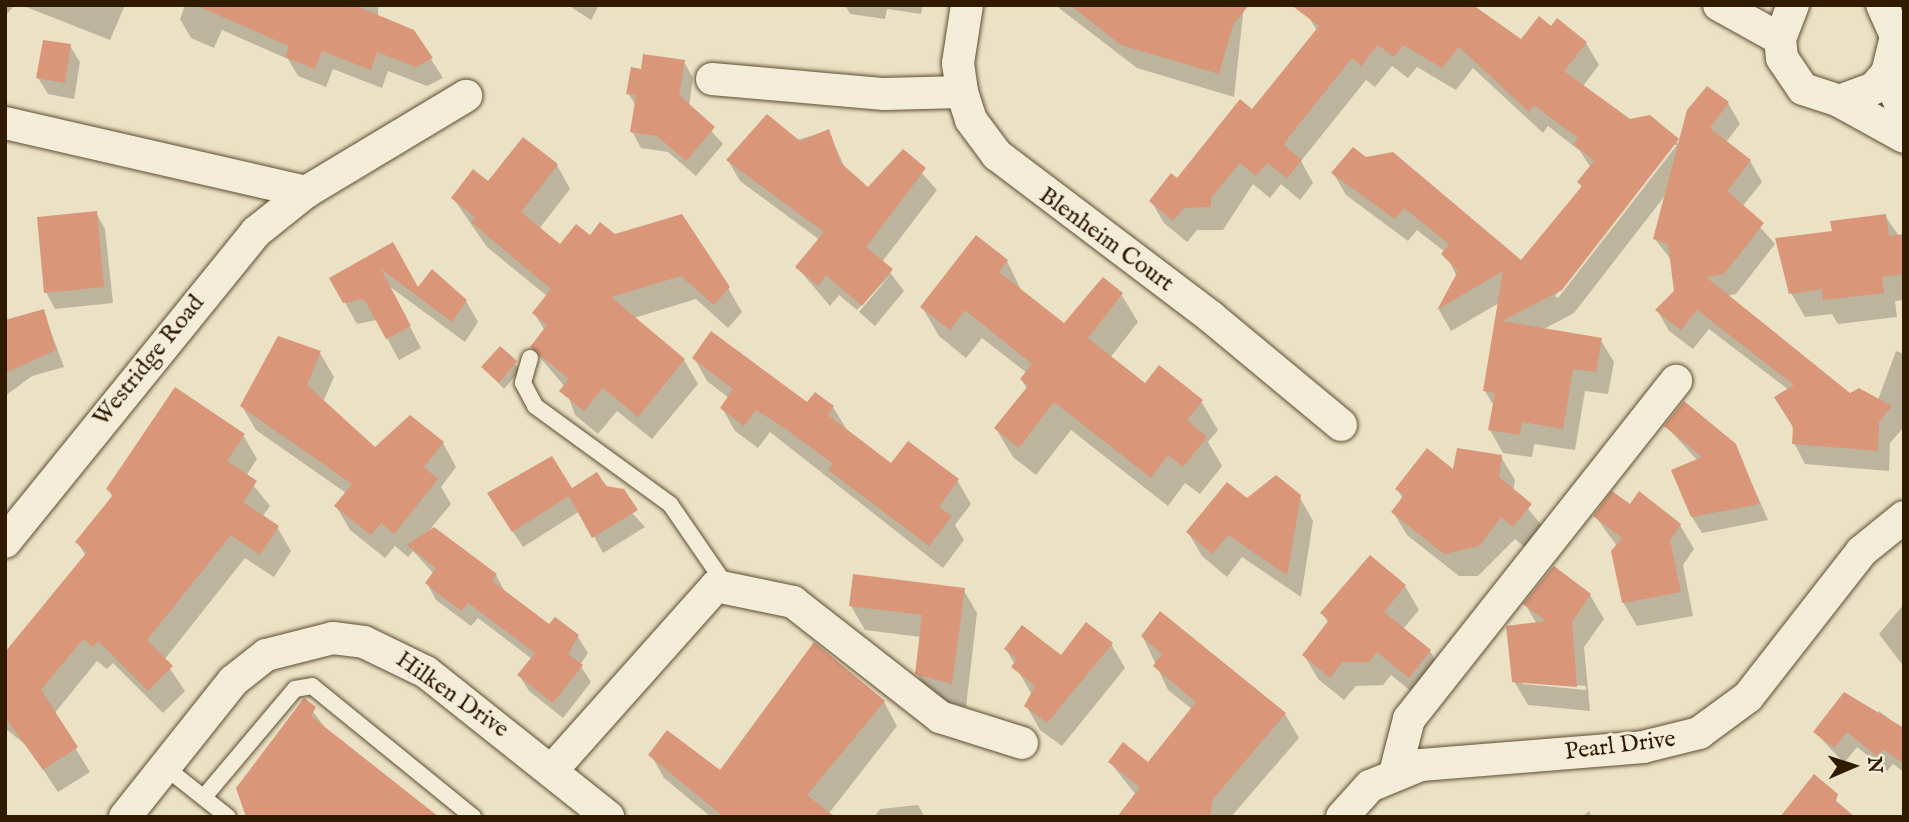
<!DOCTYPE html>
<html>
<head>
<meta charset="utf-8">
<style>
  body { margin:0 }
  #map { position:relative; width:1909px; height:822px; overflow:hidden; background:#ebe2c5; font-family:"IM FELL English",serif }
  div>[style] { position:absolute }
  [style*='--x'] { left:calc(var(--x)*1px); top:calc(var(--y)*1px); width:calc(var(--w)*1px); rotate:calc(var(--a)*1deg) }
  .shadow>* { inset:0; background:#0003 }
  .building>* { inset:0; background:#d99679 }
  .roads { filter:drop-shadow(0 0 2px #604d31) drop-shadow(0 0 2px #604d31) }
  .lane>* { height:16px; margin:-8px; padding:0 8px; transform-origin:8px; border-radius:8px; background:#f2ecd9 }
  .street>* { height:32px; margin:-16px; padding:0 16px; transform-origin:16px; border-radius:16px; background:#f2ecd9 }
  span { translate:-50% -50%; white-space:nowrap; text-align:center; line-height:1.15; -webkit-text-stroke:6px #f2ecd9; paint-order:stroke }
  .street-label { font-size:24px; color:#311b00 }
  .frame { position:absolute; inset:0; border:7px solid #311b00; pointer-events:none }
  .north { position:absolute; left:1818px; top:731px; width:70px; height:70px; -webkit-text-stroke:5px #f2ecd9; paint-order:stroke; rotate:87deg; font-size:19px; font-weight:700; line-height:28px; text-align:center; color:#311b00 }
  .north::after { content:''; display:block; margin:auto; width:24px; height:32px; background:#311b00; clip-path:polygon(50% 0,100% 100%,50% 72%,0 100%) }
</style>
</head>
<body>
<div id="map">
  <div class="shadow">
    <i style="clip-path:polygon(5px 5px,15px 5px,5px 16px)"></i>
    <i style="clip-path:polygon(21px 5px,125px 5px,110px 40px)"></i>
    <i style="clip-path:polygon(185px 5px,378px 5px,378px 17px,413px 31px,443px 78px,427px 86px,388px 71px,382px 88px,333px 69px,326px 87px,298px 76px,288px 59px,222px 30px,214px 48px,191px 38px,180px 19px)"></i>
    <i style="clip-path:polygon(568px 5px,599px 5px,591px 20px)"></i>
    <i style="clip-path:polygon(845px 5px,923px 5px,921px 14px,887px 9px,885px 19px,850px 14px)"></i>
    <i style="clip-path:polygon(1055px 5px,1244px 5px,1234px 97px,1137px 68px)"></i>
    <i style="clip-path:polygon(evenodd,1309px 17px,1522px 41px,1551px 28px,1586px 43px,1599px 65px,1583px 86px,1630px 120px,1680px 144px,1728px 103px,1740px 124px,1726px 142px,1750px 161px,1762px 182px,1742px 207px,1775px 244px,1736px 294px,1726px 296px,1850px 396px,1878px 400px,1896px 351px,1904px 354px,1904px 427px,1890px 443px,1889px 471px,1805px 464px,1794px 443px,1789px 390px,1709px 329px,1693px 349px,1669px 331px,1657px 310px,1676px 292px,1672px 261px,1655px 239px,1667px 193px,1574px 313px,1542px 330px,1600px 339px,1614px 362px,1608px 394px,1585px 391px,1575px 450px,1534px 444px,1532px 457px,1503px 453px,1490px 430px,1494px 406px,1485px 391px,1499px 303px,1451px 331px,1439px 310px,1457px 277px,1445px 252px,1417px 230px,1408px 241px,1346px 195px,1333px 173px,1521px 262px,1582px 188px,1579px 182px,1591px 168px,1580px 151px,1548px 126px,1543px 133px,1473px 68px,1456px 90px,1417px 67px,1408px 78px,1392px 66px,1375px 87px,1366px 80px,1301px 161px,1313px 183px,1300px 200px,1281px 184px,1270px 198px,1253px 184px,1223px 230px,1197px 230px,1187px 242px,1164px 223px,1151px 201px,1252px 111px,1317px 31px,1309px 17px,1672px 145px,1677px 145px,1558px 298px,1555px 296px,1672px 145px)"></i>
    <i style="clip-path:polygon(70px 46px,80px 62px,74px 99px,48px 94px,38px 78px)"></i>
    <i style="clip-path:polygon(684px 62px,693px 78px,689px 106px,723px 144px,696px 176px,668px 152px,641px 148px,632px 131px,636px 106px,628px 93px,642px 71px)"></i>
    <i style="clip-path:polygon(828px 131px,846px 170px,868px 189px,903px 152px,937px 190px,882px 262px,904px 291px,875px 326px,859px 312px,891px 274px,857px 310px,839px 295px,830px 306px,797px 267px,820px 240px,740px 181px,728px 160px)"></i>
    <i style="clip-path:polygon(557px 165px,570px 189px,539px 229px,560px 246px,614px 236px,728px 288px,742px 312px,728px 328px,696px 299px,634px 318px,684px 360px,698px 384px,652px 439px,617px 411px,598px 434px,575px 415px,565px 387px,532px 348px,545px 331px,534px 313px,547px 296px,487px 247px,453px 198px)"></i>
    <i style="clip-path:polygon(96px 213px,105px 229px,113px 303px,55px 309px,46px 292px)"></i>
    <i style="clip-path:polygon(1885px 216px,1904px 243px,1904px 300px,1895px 301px,1897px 317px,1838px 324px,1832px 314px,1805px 317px,1791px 293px,1834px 233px)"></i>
    <i style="clip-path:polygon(392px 245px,418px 290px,466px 301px,478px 322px,465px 342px,389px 286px,421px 348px,399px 360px,377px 320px,357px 324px,332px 279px)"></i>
    <i style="clip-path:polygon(1007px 261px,1022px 292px,1064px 325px,1121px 294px,1138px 322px,1110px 358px,1145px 386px,1201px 401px,1218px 430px,1208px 442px,1222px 466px,1200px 494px,1185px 483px,1168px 506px,1071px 430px,1036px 475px,1013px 457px,996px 429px,1027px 389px,1022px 380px,1027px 373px,982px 338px,966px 358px,939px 336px,922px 307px)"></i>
    <i style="clip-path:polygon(43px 311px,64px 367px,32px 376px,5px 396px,5px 325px)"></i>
    <i style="clip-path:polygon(500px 348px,520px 370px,504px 389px,483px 367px)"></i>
    <i style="clip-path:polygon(320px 353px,334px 377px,323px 402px,375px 450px,443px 443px,456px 467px,441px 487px,451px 504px,427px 533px,496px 575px,505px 592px,549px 627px,555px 619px,578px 637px,588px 653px,580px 665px,591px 682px,563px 718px,529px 691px,519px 675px,532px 659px,478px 618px,471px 626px,436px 600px,427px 583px,434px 574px,413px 551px,408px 557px,395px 546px,385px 558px,350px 530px,336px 506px,346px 493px,256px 430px,242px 406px)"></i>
    <i style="clip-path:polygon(694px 358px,808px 404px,833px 407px,847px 430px,892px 465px,957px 480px,971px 504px,955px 525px,964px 540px,943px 568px,770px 432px,758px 448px,735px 431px,722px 408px,729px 398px,707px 381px)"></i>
    <i style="clip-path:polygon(1666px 426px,1735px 445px,1768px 520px,1702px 533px,1692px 517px,1698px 461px)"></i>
    <i style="clip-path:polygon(243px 435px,257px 459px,246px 476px,270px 506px,262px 517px,277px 527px,291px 551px,274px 577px,245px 558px,164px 660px,185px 691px,163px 713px,113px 663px,107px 669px,97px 661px,54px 714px,90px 772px,58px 792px,28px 747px,5px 728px,5px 656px,86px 556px,77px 542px,113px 498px,108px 489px)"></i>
    <i style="clip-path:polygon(1501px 457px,1515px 480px,1513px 491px,1544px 528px,1527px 549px,1515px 539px,1478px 576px,1459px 576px,1407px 535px,1393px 512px,1403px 499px,1397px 489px)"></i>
    <i style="clip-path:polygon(596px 474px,645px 527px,603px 553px,580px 511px,523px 547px,499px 510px,571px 490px)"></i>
    <i style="clip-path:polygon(1299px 496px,1313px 521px,1301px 597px,1242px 557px,1227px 577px,1202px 556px,1188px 532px,1247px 501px)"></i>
    <i style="clip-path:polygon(1630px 507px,1680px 525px,1694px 549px,1683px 565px,1693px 616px,1637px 626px,1623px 602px,1617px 546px,1595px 516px)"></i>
    <i style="clip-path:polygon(1405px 586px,1419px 610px,1403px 629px,1430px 651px,1444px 675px,1423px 701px,1391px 675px,1383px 685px,1356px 686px,1344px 700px,1318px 679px,1304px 655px,1329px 624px,1322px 613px)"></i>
    <i style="clip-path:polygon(963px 589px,977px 613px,966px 707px,931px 698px,917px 674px,921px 637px,865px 630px,851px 606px)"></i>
    <i style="clip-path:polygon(evenodd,1590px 595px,1604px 619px,1584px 647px,1590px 711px,1528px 705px,1514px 681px,1537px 624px,1525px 604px,1590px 595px,1523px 681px,1586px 686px,1586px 690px,1523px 684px,1523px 681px)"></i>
    <i style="clip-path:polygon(1904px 604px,1904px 667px,1879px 634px)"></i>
    <i style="clip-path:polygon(1143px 637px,1285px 714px,1299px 738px,1231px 817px,1120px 817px,1136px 795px,1110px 762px,1148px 764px,1192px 709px,1168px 690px)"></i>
    <i style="clip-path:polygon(1111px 644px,1125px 668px,1062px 746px,1040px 730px,1026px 705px,1032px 695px,1006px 649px,1062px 657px)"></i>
    <i style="clip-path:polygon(815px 645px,884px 702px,897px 726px,826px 817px,711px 817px,664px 778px,651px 755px,721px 773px)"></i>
    <i style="clip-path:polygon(304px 700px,327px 730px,251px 817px,238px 794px)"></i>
    <i style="clip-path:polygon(1879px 711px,1904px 730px,1904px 772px,1893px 764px,1887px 771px,1857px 747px,1844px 763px,1815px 732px,1874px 718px)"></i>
    <i style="clip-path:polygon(918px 805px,925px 817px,874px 817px,880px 809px)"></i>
    <i style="clip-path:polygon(1589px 811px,1592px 817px,1582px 817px)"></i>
  </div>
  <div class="building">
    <i style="clip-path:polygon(195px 5px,354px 5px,414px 30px,433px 58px,416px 67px,377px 52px,371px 70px,322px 51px,315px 69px,285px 57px,289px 46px)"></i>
    <i style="clip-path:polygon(1070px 5px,1249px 5px,1233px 25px,1219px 74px,1121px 45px)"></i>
    <i style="clip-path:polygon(1291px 5px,1473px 5px,1521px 39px,1539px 16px,1551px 26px,1557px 18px,1587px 42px,1564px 71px,1630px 119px,1650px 115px,1679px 139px,1562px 290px,1502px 321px,1602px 338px,1596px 372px,1573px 369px,1563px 429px,1522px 422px,1520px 435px,1488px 430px,1495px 393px,1483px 391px,1503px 271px,1437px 310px,1458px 271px,1441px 254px,1449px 244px,1404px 208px,1395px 219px,1331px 173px,1353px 147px,1366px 157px,1393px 152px,1521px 260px,1582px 186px,1577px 182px,1594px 161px,1574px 144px,1578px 138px,1534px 105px,1529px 112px,1459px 47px,1442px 68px,1403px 45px,1394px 57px,1378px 45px,1361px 66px,1352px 58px,1288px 138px,1284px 145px,1302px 160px,1287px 178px,1267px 163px,1256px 176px,1240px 163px,1211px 198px,1211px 207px,1184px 208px,1173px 221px,1149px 201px,1171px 173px,1177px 178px,1240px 99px,1252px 109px,1319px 26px)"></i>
    <i style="clip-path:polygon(43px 40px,71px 44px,65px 83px,36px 78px)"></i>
    <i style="clip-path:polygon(643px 54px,685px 60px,679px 95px,715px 127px,686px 161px,657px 136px,630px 132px,636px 95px,626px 94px,631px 67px,641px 69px)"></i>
    <i style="clip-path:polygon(1707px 86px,1729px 102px,1710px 128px,1751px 160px,1727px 191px,1764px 223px,1724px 274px,1706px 277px,1850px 393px,1859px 388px,1892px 406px,1879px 422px,1878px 451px,1792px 444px,1793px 427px,1774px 397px,1794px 385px,1697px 310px,1681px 330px,1655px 310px,1674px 291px,1668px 244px,1653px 239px,1687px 110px)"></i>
    <i style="clip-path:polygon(767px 114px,800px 141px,829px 129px,841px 163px,868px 187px,903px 149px,926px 168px,866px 247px,893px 269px,862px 306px,826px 275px,818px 286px,795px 267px,824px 232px,726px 160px)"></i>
    <i style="clip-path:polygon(523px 137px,558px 164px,521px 212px,560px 244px,576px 224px,590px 235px,600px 222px,615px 234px,682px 214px,730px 287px,714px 305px,681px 276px,611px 297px,685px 359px,638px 417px,603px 388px,584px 411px,559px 391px,569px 379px,530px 347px,547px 325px,532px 313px,551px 289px,471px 222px,475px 217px,451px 198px,473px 169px,488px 181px)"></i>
    <i style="clip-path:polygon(97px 211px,104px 287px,44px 293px,37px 217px)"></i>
    <i style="clip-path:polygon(1886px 214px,1889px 236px,1904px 234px,1904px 274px,1882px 277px,1884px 293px,1823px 300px,1822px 289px,1789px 294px,1775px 238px,1832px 231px,1830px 221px)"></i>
    <i style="clip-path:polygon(976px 235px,1008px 260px,999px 272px,1064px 323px,1103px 277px,1123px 293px,1088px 338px,1145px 383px,1159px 365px,1203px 400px,1187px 420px,1207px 437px,1183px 467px,1168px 455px,1151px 478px,1054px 402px,1019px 448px,994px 428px,1028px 386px,1020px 379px,1032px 364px,965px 310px,950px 330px,920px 307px)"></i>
    <i style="clip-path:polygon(393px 242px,418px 287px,432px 269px,467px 300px,452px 322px,381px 269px,411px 326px,386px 339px,364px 299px,343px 303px,329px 278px)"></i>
    <i style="clip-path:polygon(44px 309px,56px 350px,5px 373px,5px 320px)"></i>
    <i style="clip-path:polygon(711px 331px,807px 402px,815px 392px,834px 406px,828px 415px,891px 463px,908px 441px,959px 479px,939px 507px,952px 516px,929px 546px,828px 470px,833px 464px,783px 427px,756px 410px,744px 426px,720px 408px,733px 389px,692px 358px)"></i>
    <i style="clip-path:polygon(278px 336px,321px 351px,307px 385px,375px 447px,410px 415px,444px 442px,424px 467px,438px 479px,394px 534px,381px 523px,371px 535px,334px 506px,352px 484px,240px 406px)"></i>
    <i style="clip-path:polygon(500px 346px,517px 361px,499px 383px,481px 367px)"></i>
    <i style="clip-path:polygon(175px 387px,245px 434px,227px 461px,257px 481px,243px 502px,279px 526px,260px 555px,231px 535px,147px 640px,173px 666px,148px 691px,98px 641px,93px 647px,83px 639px,41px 690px,78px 747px,43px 770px,5px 717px,5px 652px,87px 552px,75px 542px,113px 495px,106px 489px)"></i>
    <i style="clip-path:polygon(1684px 401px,1736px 444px,1760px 504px,1691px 517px,1671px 470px,1702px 457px,1664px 426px)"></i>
    <i style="clip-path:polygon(1427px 448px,1453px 469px,1457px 448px,1502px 455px,1499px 477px,1532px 504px,1513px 527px,1501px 517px,1479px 546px,1444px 554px,1391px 512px,1404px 495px,1395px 489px)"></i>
    <i style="clip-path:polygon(552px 456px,572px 488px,597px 472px,606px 486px,624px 489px,638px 510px,592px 538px,569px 496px,512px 532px,487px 493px)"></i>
    <i style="clip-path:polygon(1276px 475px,1301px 495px,1287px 575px,1228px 535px,1212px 554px,1186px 532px,1227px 482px,1247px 498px)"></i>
    <i style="clip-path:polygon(1612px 491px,1630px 504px,1639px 491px,1681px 524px,1670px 540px,1681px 592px,1622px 603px,1611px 551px,1622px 538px,1593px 516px)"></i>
    <i style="clip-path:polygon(434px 527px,497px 574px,492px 581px,549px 624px,555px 617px,579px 635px,568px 654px,583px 665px,553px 703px,517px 675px,535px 653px,468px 603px,461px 611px,425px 583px,436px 568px,407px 545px)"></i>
    <i style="clip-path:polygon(1370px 555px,1406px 585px,1384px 612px,1431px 650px,1409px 678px,1377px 652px,1369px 662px,1342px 662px,1330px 678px,1302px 655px,1329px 620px,1320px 613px)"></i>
    <i style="clip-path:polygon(1554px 566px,1591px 594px,1572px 622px,1577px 687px,1512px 682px,1506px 626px,1546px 621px,1523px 604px)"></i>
    <i style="clip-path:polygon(853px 574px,965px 588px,952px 684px,915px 674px,922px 615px,849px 606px)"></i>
    <i style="clip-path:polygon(1160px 611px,1286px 713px,1213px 799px,1210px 817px,1117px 817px,1140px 787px,1108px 762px,1123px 742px,1148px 762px,1196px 702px,1153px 666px,1162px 654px,1141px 636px)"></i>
    <i style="clip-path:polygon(1086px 622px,1113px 643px,1047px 723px,1024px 706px,1035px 686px,1011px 667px,1017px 659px,1004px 649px,1022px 625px,1061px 655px)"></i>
    <i style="clip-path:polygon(814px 642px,885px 701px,807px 795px,835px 817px,724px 817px,648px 755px,667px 730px,720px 770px)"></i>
    <i style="clip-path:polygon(1844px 692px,1904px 728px,1904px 764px,1883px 749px,1877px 756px,1847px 732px,1834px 748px,1813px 732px)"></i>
    <i style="clip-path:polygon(304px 698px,316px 707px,311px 716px,439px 817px,246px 817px,236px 788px)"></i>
    <i style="clip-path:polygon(1814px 774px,1838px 794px,1836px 801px,1855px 817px,1780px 817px)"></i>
  </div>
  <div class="roads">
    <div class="lane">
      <i style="--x:530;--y:358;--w:26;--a:106"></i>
      <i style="--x:523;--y:383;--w:26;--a:62"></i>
      <i style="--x:535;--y:406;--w:167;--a:36"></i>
      <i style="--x:670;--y:504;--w:101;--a:55.5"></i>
      <i style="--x:165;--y:767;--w:80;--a:38.4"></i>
      <i style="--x:204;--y:797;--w:141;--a:-49.9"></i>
      <i style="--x:295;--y:689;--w:17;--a:-10"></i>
      <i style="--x:312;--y:686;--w:208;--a:39.1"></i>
    </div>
    <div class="street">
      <i style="--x:967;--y:5;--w:59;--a:98.8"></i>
      <i style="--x:958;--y:63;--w:29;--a:82"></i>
      <i style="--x:962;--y:92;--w:29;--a:72"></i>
      <i style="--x:971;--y:120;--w:44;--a:53.4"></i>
      <i style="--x:997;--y:155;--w:268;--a:37.1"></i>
      <i style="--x:1211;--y:317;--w:169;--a:39.7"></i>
      <i style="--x:1719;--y:5;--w:70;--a:29.1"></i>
      <i style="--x:1793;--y:5;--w:36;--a:111"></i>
      <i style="--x:1780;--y:39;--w:19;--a:84"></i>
      <i style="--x:1782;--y:58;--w:37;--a:56"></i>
      <i style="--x:1803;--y:89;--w:38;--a:18"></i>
      <i style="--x:1839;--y:101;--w:37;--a:-20"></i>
      <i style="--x:1874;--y:88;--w:20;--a:-49"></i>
      <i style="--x:1887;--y:73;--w:38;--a:-76"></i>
      <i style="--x:1896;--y:36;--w:34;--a:-114"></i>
      <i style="--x:1887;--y:73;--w:43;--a:67"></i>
      <i style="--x:712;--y:79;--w:173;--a:5"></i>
      <i style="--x:884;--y:94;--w:78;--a:-1.5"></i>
      <i style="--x:1839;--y:101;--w:74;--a:29"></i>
      <i style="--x:5;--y:123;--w:309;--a:12.9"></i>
      <i style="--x:5;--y:542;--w:399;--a:-51"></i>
      <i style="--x:256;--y:232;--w:64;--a:-38.7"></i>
      <i style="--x:306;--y:192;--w:187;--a:-31"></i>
      <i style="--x:553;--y:769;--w:245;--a:-48.3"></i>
      <i style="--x:716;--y:586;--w:79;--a:11.7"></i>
      <i style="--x:793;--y:602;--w:187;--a:38"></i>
      <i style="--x:940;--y:717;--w:86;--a:17.6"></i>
      <i style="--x:1395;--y:773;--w:56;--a:-75.5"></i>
      <i style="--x:1409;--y:719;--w:431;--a:-51.7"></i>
      <i style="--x:125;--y:817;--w:174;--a:-51.5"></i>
      <i style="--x:233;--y:681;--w:42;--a:-38.2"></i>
      <i style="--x:266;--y:655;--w:69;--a:-14.2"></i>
      <i style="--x:333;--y:638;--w:31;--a:7"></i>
      <i style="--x:364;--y:642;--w:69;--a:25.8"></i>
      <i style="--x:426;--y:672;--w:233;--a:38.5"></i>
      <i style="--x:1342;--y:817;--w:42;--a:-47.9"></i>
      <i style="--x:1370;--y:786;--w:55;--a:-22.4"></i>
      <i style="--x:1421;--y:765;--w:223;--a:-4.6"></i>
      <i style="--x:1643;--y:747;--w:58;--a:-14"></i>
      <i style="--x:1699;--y:733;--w:61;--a:-36.3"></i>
      <i style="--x:1748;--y:697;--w:185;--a:-52"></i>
      <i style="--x:1862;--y:551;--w:54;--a:-39"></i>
    </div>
  </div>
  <div class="street-label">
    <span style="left:1106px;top:240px;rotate:36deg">Blenheim Court</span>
    <span style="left:149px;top:361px;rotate:-51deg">Westridge Road</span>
    <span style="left:452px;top:695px;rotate:35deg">Hilken Drive</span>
    <span style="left:1620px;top:746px;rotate:-7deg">Pearl Drive</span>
  </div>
  <div class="frame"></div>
  <div class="north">N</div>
</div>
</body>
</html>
